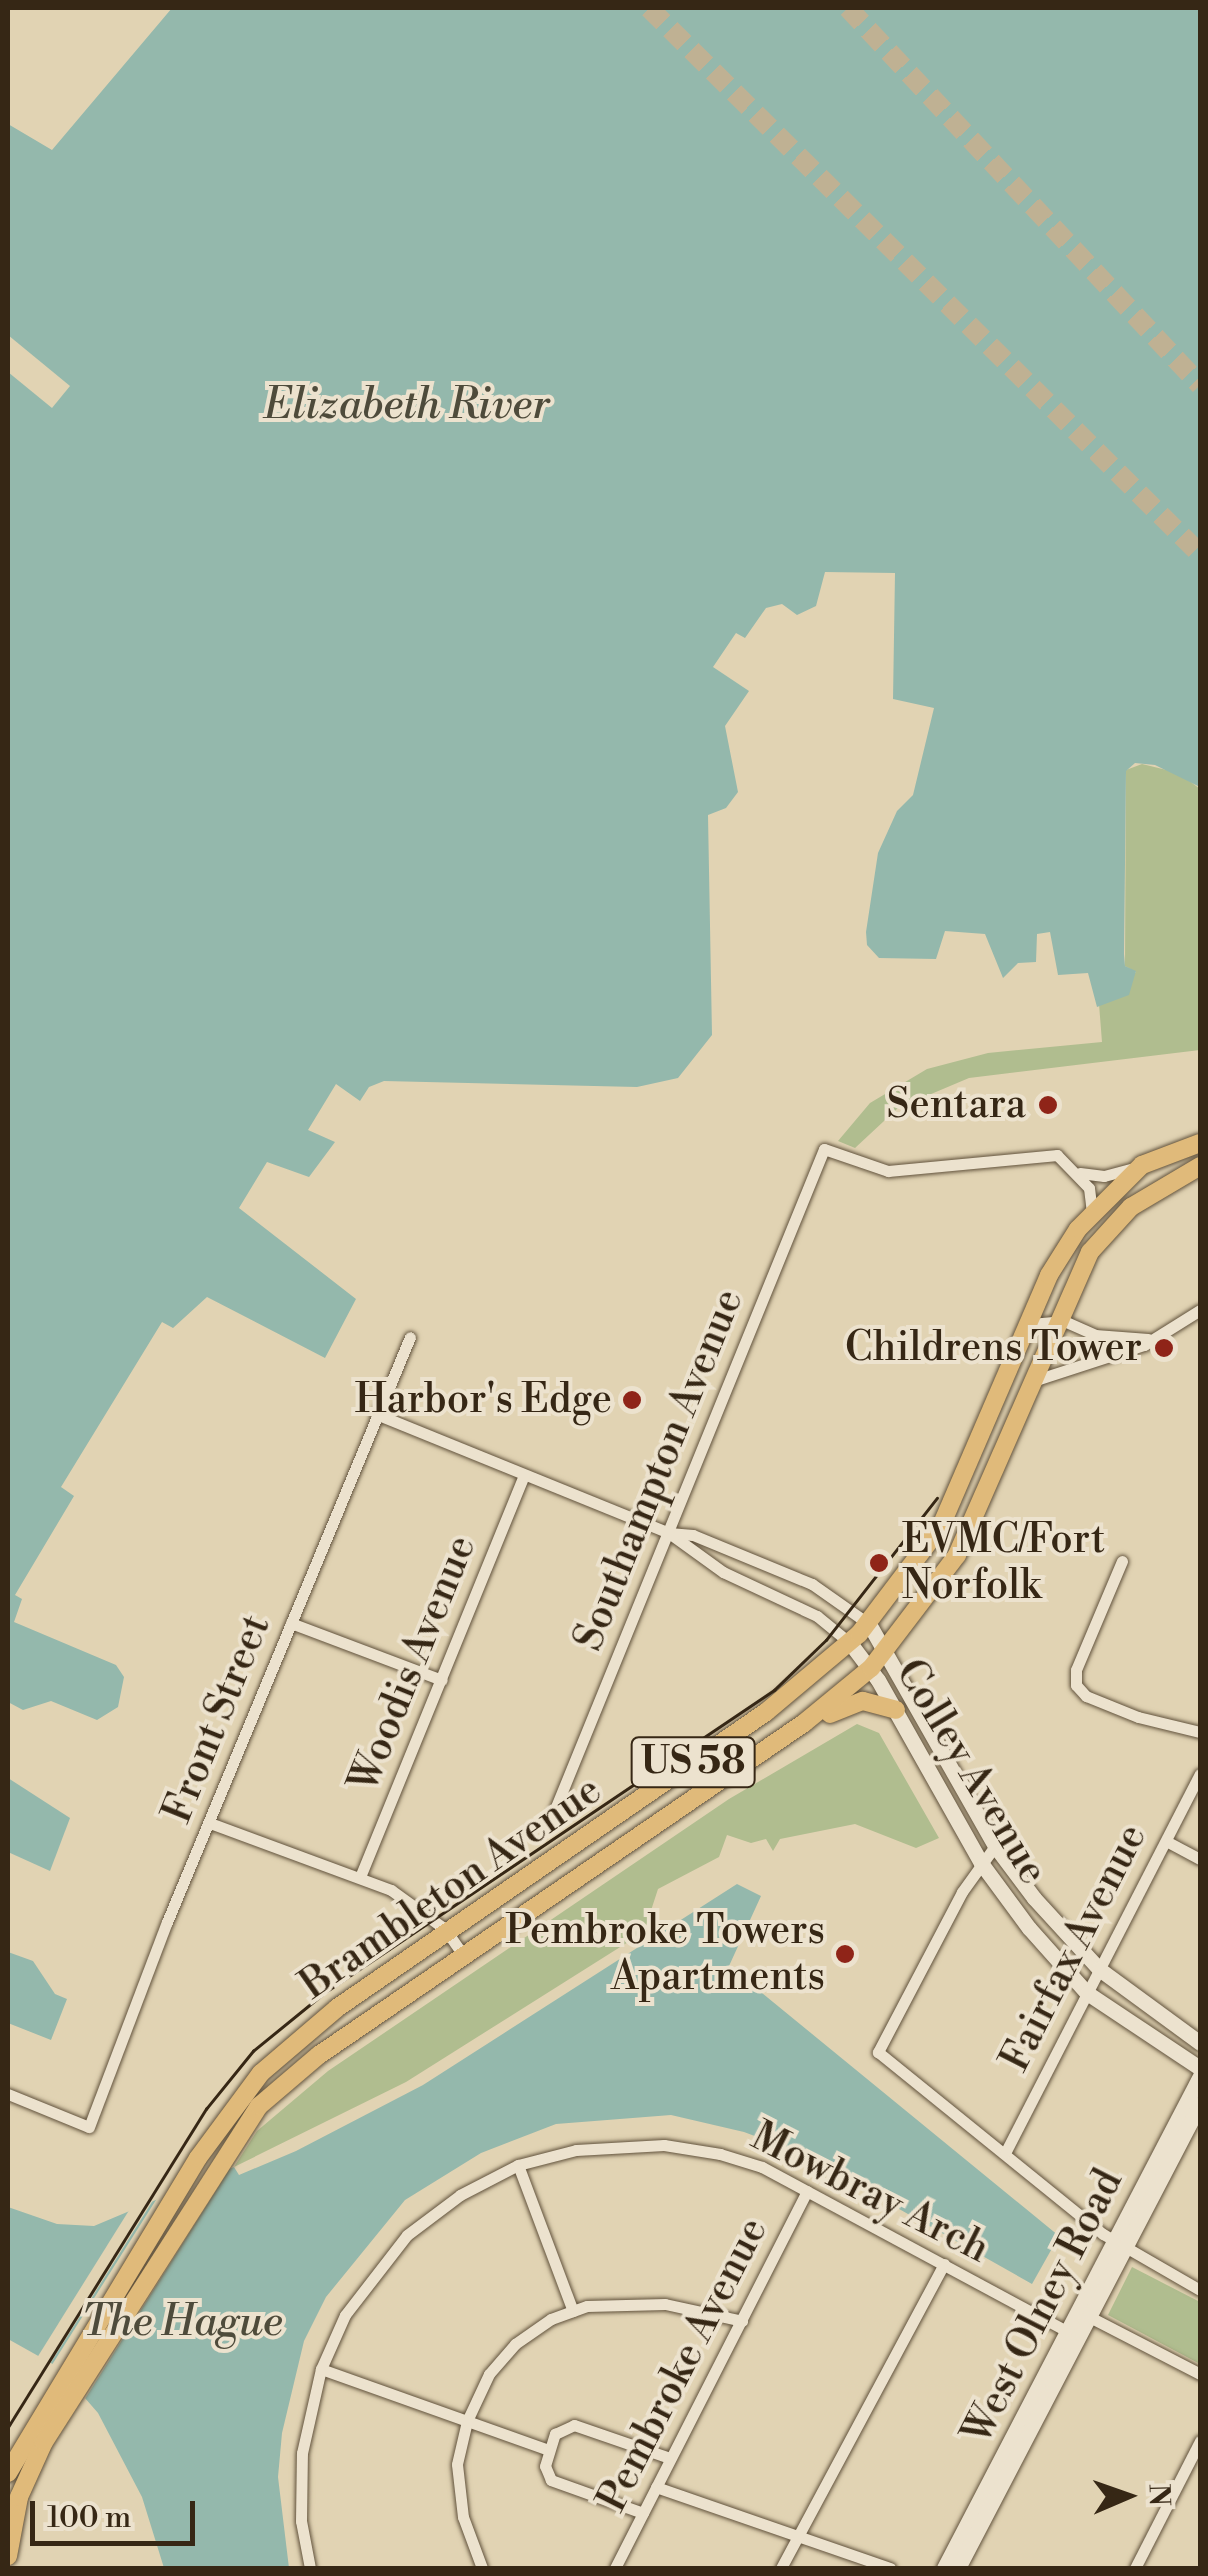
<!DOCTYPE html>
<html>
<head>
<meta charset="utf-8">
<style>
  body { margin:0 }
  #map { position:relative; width:1208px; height:2576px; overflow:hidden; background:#e1d3b3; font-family:"Libre Bodoni",serif }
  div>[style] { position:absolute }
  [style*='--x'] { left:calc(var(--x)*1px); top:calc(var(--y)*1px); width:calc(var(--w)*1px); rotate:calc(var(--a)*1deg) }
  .green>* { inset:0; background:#b0bd8f }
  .water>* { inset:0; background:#94b8ac }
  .pier>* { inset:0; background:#e1d3b3 }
  .highway-tunnel>* { height:20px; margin-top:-10px; transform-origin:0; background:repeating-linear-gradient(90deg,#bfb193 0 20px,transparent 0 30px) }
  .roads { filter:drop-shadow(0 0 2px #61523c) drop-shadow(0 0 2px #61523c) }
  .street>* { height:11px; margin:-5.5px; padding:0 5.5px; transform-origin:5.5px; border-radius:5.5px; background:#ece2ce }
  .secondary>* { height:15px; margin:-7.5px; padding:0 7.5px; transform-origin:7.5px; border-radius:7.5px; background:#ece2ce }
  .primary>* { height:18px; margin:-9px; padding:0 9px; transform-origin:9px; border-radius:9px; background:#e0ba7a }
  .tram>* { height:2.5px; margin:-1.25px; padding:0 1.25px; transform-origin:1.25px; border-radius:1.25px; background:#362715 }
  .dots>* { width:28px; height:28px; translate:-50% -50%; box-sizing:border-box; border:5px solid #ece2ce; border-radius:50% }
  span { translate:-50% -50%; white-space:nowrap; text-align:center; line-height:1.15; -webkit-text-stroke:8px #ece2ce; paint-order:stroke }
  .shield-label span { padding:2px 8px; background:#ece2ce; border:2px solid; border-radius:8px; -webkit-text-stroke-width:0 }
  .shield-label { font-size:38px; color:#362715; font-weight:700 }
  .poi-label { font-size:40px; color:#362715 }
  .right { translate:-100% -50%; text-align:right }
  .left { translate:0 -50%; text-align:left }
  .street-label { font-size:40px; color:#362715 }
  .water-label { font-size:42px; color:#4e4b3b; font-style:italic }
  .frame { position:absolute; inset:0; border:10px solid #362715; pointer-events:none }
  .north { position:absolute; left:1078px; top:2446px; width:100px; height:100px; -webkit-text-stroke:8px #ece2ce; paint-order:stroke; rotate:88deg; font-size:28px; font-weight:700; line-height:40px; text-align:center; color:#362715 }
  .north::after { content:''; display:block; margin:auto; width:35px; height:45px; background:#362715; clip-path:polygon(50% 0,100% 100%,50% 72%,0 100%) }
  .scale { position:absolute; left:30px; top:2501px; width:165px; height:45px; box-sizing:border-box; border:5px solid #362715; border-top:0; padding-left:12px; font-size:30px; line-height:35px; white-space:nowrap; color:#362715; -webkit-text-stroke:8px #ece2ce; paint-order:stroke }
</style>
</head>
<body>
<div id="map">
  <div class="green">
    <i style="clip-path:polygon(1142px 764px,1179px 773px,1200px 789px,1200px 1050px,969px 1078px,898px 1108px,855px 1148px,838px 1141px,870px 1103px,927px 1069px,988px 1053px,1102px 1042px,1099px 1004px,1136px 972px,1125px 966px,1126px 770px)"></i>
    <i style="clip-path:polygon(857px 1724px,879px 1733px,939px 1838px,916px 1848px,855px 1824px,780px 1839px,773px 1851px,766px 1839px,751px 1843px,727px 1835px,719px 1857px,658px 1889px,644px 1932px,406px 2082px,234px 2167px,257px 2131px,328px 2071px,729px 1799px)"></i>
    <i style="clip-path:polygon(1132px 2267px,1200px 2302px,1200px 2364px,1108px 2315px)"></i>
  </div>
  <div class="water">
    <i style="clip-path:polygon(172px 8px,1200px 8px,1200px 787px,1155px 765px,1135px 763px,1126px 771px,1124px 954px,1125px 966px,1136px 971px,1129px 995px,1097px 1007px,1088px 973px,1058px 975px,1050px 932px,1037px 934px,1036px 962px,1018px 963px,1003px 978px,985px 934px,945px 931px,936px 959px,879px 958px,867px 945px,866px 932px,878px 853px,897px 811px,913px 795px,934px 708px,893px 699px,895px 573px,825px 572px,816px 606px,797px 615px,782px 604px,766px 608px,745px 638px,736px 633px,713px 667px,749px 691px,725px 726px,738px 792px,726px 808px,708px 815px,712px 1035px,678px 1078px,637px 1087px,384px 1081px,369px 1087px,360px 1101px,336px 1084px,308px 1130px,335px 1142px,309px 1177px,267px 1162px,239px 1208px,356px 1299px,325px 1358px,207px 1297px,173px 1328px,162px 1322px,61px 1487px,74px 1496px,15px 1595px,22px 1599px,14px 1622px,116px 1665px,124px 1677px,118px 1707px,97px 1720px,51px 1701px,23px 1710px,8px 1702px,8px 124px,52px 150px)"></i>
    <i style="clip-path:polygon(8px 1778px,70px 1818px,50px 1871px,8px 1852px)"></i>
    <i style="clip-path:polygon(737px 1884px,761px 1896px,729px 1966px,1059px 2236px,1032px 2284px,798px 2152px,744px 2132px,671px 2115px,556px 2124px,481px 2153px,405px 2200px,326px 2297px,304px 2341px,282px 2433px,278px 2477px,289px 2568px,164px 2568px,142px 2497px,98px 2413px,58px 2367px,8px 2339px,8px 2207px,57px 2224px,94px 2226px,234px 2167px,239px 2175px,296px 2151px,423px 2085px)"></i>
    <i style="clip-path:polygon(8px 1952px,33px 1961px,55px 1994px,67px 1999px,51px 2040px,8px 2023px)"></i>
  </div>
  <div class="pier">
    <i style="clip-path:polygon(8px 335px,70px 386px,52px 408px,8px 372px)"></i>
    <i style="clip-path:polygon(234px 2162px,83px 2402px,50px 2368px,161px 2192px)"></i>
    <i style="clip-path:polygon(157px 2194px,48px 2367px,35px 2361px,133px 2204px)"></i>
  </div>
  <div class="highway-tunnel">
    <i style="--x:649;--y:8;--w:776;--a:44.74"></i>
    <i style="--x:848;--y:8;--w:516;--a:46.96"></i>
  </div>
  <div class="roads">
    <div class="street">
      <i style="--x:1080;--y:1173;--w:24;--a:7"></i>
      <i style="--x:1104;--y:1176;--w:31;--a:-15"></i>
      <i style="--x:1025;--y:1335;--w:21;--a:-35"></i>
      <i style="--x:1042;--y:1323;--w:22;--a:-5"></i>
      <i style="--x:1064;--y:1321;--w:34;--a:24"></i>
      <i style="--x:1095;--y:1335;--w:53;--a:4.3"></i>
      <i style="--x:1036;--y:1380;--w:114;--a:-18"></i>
      <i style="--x:1144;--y:1345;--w:66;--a:-32"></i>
      <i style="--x:376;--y:1414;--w:316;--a:22.1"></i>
      <i style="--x:669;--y:1533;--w:67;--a:35.8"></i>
      <i style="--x:723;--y:1572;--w:104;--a:25.1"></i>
      <i style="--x:817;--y:1616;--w:43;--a:39.3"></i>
      <i style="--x:669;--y:1533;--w:24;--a:5"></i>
      <i style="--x:693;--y:1535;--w:129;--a:22.4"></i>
      <i style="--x:812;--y:1584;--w:70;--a:35.1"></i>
      <i style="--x:1122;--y:1561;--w:118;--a:112.9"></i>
      <i style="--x:1076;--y:1670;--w:15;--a:90"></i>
      <i style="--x:1076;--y:1685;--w:15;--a:48"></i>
      <i style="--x:1086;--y:1696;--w:56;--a:22"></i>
      <i style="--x:1138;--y:1717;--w:64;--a:13.6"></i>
      <i style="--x:291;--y:1623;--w:161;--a:20.7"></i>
      <i style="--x:553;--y:1814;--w:718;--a:-67.83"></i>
      <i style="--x:824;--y:1149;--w:68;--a:19"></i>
      <i style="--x:888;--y:1171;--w:170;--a:-5.4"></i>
      <i style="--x:1057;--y:1155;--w:46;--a:45.9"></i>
      <i style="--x:1089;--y:1188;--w:24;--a:83"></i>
      <i style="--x:210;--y:1823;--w:193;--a:20.3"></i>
      <i style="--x:391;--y:1890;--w:67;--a:35.8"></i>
      <i style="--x:445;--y:1929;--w:33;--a:55"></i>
      <i style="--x:1166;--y:1841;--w:38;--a:28"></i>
      <i style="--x:995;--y:1846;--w:57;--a:125.7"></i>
      <i style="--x:962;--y:1892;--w:181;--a:117.7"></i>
      <i style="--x:878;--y:2052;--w:289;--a:39"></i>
      <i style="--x:1103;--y:2234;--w:112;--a:30"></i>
      <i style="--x:360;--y:1877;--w:434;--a:-67.8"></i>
      <i style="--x:8;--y:2094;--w:87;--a:22.2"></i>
      <i style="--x:89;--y:2127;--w:219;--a:-69.2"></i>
      <i style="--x:167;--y:1922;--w:633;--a:-67.44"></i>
      <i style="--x:1005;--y:2153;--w:426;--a:-62.8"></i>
      <i style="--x:518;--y:2165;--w:156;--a:69.4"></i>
      <i style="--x:1082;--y:2313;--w:133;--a:27.3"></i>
      <i style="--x:321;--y:2369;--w:241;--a:19.6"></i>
      <i style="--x:656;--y:2487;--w:248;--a:19.1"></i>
      <i style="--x:643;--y:2513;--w:98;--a:-160.3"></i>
      <i style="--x:551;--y:2480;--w:15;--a:-113"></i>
      <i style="--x:545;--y:2466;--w:34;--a:-73"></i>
      <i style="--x:555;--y:2434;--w:21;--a:-25"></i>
      <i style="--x:574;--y:2425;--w:102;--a:19"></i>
      <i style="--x:310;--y:2568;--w:48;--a:-100.8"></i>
      <i style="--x:301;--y:2521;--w:68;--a:-89.2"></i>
      <i style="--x:302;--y:2453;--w:86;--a:-77.3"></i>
      <i style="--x:321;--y:2369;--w:59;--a:-66"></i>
      <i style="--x:345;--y:2315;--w:101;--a:-52.2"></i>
      <i style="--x:407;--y:2235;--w:66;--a:-37"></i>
      <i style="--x:460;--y:2195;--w:65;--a:-27.3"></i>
      <i style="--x:518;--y:2165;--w:60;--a:-14.5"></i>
      <i style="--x:576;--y:2150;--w:88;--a:-3.3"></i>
      <i style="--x:664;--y:2145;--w:57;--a:9.1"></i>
      <i style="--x:720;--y:2154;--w:44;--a:17.2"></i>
      <i style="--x:762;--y:2167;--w:352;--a:28.3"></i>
      <i style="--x:482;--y:2568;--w:54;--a:-110.4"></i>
      <i style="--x:463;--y:2517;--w:53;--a:-96.5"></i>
      <i style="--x:457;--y:2464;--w:44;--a:-76.9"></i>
      <i style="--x:467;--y:2421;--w:52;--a:-64.9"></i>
      <i style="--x:489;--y:2374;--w:40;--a:-49"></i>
      <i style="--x:515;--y:2344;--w:44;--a:-34.8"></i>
      <i style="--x:551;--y:2319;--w:38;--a:-20"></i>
      <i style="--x:587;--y:2306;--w:78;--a:-1.5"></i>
      <i style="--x:665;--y:2304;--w:79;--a:12.4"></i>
      <i style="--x:615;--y:2568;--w:423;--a:-63"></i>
      <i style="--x:781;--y:2568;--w:345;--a:-61.8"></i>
      <i style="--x:1135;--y:2568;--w:143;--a:-62.9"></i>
    </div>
    <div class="secondary">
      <i style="--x:869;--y:1624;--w:255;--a:60.4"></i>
      <i style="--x:995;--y:1846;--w:65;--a:53.1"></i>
      <i style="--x:1034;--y:1898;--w:96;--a:47.5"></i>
      <i style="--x:1099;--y:1969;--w:125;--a:36.2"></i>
      <i style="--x:850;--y:1643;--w:46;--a:52.9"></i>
      <i style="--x:878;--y:1680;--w:210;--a:60.6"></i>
      <i style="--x:981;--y:1863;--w:81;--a:53.6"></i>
      <i style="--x:1029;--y:1928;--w:87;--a:48.3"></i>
      <i style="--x:1087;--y:1993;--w:136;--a:33.6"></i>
      <i style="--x:944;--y:2568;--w:555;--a:-62.51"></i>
      <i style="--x:958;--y:2568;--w:523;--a:-62.46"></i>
    </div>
    <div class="primary">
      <i style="--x:830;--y:1714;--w:35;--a:-22"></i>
      <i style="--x:863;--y:1701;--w:34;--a:15"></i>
      <i style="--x:8;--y:2473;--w:368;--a:-58.9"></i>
      <i style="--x:198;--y:2158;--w:106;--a:-53.5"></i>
      <i style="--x:261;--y:2073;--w:100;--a:-40.5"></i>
      <i style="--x:337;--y:2008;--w:521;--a:-34.6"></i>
      <i style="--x:766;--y:1712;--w:121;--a:-40"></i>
      <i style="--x:859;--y:1634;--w:136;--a:-52.8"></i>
      <i style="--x:941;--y:1526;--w:273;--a:-66.7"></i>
      <i style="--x:1049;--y:1275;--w:54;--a:-57.8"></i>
      <i style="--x:1078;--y:1229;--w:91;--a:-45"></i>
      <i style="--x:1142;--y:1165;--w:62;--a:-20.8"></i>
      <i style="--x:8;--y:2556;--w:60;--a:-79.4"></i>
      <i style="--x:19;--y:2497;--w:60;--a:-65.6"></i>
      <i style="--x:44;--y:2442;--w:399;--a:-57.4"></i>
      <i style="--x:259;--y:2106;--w:79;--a:-40.4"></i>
      <i style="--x:319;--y:2055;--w:588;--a:-34.39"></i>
      <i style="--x:804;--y:1723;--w:87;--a:-39.4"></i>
      <i style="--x:871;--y:1668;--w:142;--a:-52.7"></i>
      <i style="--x:957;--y:1555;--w:331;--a:-66.3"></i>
      <i style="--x:1090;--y:1252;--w:61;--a:-47.7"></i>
      <i style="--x:1131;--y:1207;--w:80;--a:-30.7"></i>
    </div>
  </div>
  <div class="tram">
    <i style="--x:8;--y:2427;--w:375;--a:-58.1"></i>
    <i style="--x:206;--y:2109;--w:75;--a:-51"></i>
    <i style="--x:253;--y:2051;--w:92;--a:-39.2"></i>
    <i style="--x:324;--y:1993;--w:543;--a:-33.95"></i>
    <i style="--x:774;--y:1690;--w:72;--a:-43.9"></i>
    <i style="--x:826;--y:1640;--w:180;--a:-52"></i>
  </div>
  <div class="dots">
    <i style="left:1048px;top:1105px;background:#8f2418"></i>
    <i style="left:1164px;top:1348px;background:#8f2418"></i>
    <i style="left:632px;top:1400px;background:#8f2418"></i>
    <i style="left:879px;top:1563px;background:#8f2418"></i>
    <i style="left:845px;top:1954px;background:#8f2418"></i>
  </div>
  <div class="shield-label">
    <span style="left:693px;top:1762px">US 58</span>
  </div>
  <div class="poi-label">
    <span class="right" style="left:1026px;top:1105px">Sentara</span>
    <span class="right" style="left:1142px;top:1348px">Childrens Tower</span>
    <span class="right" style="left:612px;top:1400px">Harbor's Edge</span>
    <span class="left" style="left:902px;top:1563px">EVMC/Fort<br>Norfolk</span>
    <span class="right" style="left:825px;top:1954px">Pembroke Towers<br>Apartments</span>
  </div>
  <div class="street-label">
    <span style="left:659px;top:1470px;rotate:-68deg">Southampton Avenue</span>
    <span style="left:413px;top:1664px;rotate:-68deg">Woodis Avenue</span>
    <span style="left:217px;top:1719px;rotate:-68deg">Front Street</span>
    <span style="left:971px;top:1772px;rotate:59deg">Colley Avenue</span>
    <span style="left:451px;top:1888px;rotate:-35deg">Brambleton Avenue</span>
    <span style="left:1074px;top:1948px;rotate:-63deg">Fairfax Avenue</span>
    <span style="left:870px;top:2193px;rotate:27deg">Mowbray Arch</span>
    <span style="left:1043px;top:2307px;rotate:-63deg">West Olney Road</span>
    <span style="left:683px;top:2365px;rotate:-63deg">Pembroke Avenue</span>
  </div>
  <div class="water-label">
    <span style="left:407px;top:406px">Elizabeth River</span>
    <span style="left:182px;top:2323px">The Hague</span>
  </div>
  <div class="frame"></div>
  <div class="north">N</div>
  <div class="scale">100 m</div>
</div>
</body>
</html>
